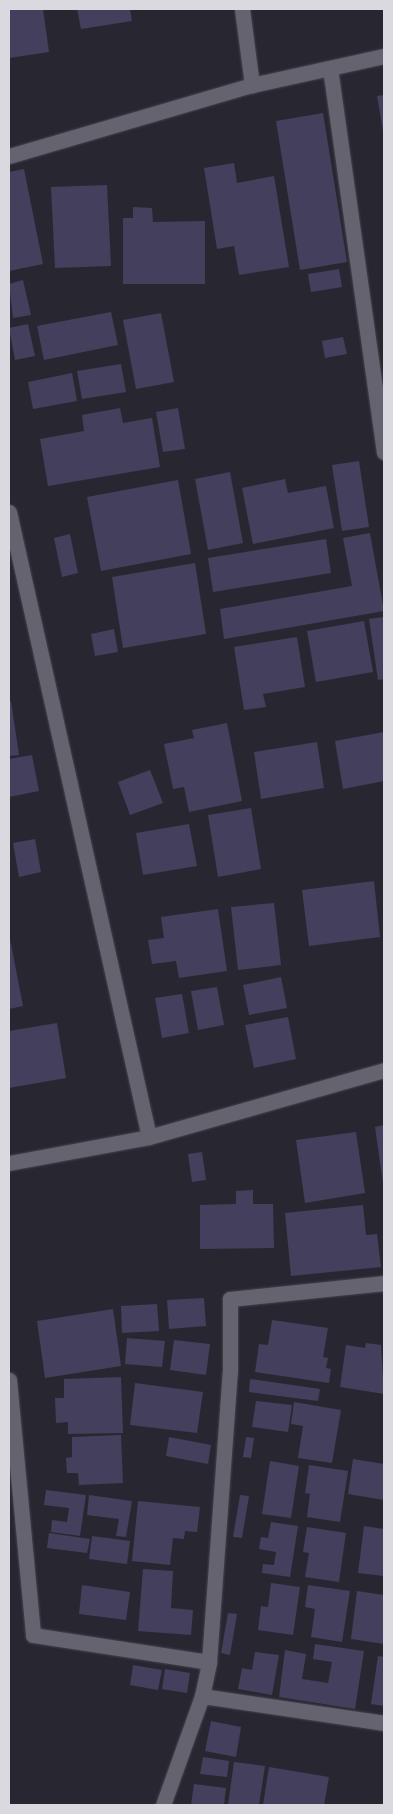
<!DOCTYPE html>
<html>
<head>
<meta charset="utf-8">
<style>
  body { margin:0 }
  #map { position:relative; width:393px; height:1814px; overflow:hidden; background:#282731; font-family:"DM Sans",sans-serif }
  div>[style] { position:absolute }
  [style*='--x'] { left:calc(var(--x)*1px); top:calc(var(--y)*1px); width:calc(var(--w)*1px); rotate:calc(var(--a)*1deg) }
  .building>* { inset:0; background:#443f5c }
  .roads { filter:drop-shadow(0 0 1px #45444d) drop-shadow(0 0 1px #45444d) }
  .minor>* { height:15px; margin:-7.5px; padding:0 7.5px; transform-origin:7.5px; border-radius:7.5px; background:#65636f }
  span { translate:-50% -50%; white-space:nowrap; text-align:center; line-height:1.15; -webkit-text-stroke:5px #1f1d27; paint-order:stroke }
  .frame { position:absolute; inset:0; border:10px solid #dad9e0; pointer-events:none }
</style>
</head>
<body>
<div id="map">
  <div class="building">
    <i style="clip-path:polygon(9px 9px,43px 9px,49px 52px,9px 58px)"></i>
    <i style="clip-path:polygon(77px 9px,130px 9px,132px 21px,81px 29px)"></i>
    <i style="clip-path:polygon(384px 95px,384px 131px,383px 131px,377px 96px)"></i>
    <i style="clip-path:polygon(323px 113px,347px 262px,300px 270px,276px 121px)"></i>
    <i style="clip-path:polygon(234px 163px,237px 183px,274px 176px,289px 267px,239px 275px,234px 246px,217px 249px,204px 168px)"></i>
    <i style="clip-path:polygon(24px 169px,43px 264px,9px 271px,9px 172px)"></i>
    <i style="clip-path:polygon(107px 185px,111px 266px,55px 268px,51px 187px)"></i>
    <i style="clip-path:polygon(133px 207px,152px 208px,153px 222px,205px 221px,205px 284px,123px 284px,123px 218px,133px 218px)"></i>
    <i style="clip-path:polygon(339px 269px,342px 287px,311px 292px,308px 274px)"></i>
    <i style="clip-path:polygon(23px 280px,31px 315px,13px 318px,9px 284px)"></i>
    <i style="clip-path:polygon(111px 312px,118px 345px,44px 360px,37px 326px)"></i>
    <i style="clip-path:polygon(161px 313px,174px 382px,136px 389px,123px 320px)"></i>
    <i style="clip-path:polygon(28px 324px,35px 356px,15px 360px,9px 328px)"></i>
    <i style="clip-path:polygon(343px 337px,347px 354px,325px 358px,322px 341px)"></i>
    <i style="clip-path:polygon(121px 364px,126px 392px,82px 399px,77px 371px)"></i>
    <i style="clip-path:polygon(72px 373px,77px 401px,33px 409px,28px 382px)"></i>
    <i style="clip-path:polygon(120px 408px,123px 423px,152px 418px,160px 467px,48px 486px,40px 439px,84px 431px,82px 415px)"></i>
    <i style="clip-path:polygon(178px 408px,185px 449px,163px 452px,156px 412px)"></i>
    <i style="clip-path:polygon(359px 461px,369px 527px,342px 531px,332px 465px)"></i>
    <i style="clip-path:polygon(230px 472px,243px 543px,208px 550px,195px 479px)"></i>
    <i style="clip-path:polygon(285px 479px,288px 493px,326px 486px,334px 528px,253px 544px,242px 488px)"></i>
    <i style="clip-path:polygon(178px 480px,191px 554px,101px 571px,87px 497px)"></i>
    <i style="clip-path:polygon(370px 533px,384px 611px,224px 639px,220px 609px,352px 586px,343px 538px)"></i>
    <i style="clip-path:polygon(70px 534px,78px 573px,62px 577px,54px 538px)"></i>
    <i style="clip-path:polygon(326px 539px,331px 573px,213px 592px,208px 558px)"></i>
    <i style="clip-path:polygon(195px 563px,206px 634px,123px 648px,112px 577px)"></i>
    <i style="clip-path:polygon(383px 617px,384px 679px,378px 680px,369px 619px)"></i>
    <i style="clip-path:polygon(364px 621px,373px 672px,316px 682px,307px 631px)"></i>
    <i style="clip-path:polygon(114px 629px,118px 652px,95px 656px,91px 634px)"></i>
    <i style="clip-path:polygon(297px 637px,305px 687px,263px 694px,266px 707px,244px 710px,234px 647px)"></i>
    <i style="clip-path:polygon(11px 701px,19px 755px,9px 756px,9px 702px)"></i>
    <i style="clip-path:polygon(227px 723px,242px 801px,189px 812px,184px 787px,173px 789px,164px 744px,194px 738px,192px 730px)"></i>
    <i style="clip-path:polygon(384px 732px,384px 781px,343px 789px,335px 741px)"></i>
    <i style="clip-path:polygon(317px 742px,324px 788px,261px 799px,254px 752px)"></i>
    <i style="clip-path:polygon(32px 755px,39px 791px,9px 797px,9px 759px)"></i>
    <i style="clip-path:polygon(150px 770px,163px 803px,130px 815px,118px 782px)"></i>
    <i style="clip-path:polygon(251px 808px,261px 869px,218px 877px,208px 815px)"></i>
    <i style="clip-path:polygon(189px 824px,197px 866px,143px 875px,136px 833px)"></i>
    <i style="clip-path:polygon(35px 839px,41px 872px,19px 877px,13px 843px)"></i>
    <i style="clip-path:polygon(374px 881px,380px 937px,309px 946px,302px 890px)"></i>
    <i style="clip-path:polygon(274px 903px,281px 965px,238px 970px,231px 907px)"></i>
    <i style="clip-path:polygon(218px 909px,227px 971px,179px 978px,176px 961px,152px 964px,148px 940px,164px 938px,161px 917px)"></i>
    <i style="clip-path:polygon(10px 939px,23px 1006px,9px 1009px,9px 940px)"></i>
    <i style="clip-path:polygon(281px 977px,287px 1008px,249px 1015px,243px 985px)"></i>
    <i style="clip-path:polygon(217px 987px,224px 1025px,198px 1030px,191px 991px)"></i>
    <i style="clip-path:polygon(182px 994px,189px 1033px,162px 1038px,155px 998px)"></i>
    <i style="clip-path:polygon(288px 1017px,296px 1059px,254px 1068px,245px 1025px)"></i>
    <i style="clip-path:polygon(57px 1023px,66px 1078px,9px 1088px,9px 1031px)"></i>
    <i style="clip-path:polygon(384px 1125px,384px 1183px,383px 1183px,375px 1127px)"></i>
    <i style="clip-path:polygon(356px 1132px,365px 1193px,305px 1203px,296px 1140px)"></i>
    <i style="clip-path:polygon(202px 1152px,206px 1180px,192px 1182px,188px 1154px)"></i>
    <i style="clip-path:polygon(253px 1190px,253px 1204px,273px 1204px,274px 1248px,200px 1249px,200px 1205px,236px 1204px,236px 1191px)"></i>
    <i style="clip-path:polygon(363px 1205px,366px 1235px,377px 1234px,381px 1267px,291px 1276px,285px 1213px)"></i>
    <i style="clip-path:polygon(204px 1298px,206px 1326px,169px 1329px,167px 1300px)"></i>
    <i style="clip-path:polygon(157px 1304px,159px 1331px,122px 1333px,121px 1306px)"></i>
    <i style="clip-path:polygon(113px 1309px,121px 1366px,45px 1378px,37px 1321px)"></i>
    <i style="clip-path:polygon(272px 1320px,328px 1328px,323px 1357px,328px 1358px,326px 1368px,331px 1369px,329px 1383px,255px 1372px,259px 1344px,268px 1345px)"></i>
    <i style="clip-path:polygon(127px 1338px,165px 1341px,162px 1367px,125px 1364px)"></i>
    <i style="clip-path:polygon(174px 1340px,210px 1344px,206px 1375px,170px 1370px)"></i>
    <i style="clip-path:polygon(366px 1343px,381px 1345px,384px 1394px,340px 1387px,346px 1345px,365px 1348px)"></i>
    <i style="clip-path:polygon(121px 1377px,123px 1433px,68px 1434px,68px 1422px,56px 1423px,55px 1398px,64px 1398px,64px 1379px)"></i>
    <i style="clip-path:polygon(250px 1379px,320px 1389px,318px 1401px,249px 1392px)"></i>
    <i style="clip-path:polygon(135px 1383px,203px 1392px,197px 1433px,130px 1425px)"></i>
    <i style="clip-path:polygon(256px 1401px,292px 1405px,288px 1432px,252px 1427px)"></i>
    <i style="clip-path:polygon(294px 1402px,341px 1410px,332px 1463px,298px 1458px,303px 1426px,291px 1424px)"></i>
    <i style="clip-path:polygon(121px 1435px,123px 1483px,79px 1485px,78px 1473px,67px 1473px,66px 1458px,72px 1457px,72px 1437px)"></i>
    <i style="clip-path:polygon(169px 1437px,211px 1445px,208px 1464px,166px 1456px)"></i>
    <i style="clip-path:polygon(246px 1437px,254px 1438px,251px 1458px,243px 1457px)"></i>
    <i style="clip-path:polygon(353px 1459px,384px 1464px,384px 1500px,348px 1494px)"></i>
    <i style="clip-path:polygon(270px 1461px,299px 1466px,291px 1518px,262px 1514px)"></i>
    <i style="clip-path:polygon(309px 1465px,348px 1471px,340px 1522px,307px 1517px,310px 1494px,305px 1493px)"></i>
    <i style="clip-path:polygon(46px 1490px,86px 1495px,80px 1536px,51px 1532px,52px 1520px,67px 1522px,69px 1508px,44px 1505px)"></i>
    <i style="clip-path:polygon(89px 1495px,132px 1501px,126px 1537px,116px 1536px,119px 1519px,87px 1515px)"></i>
    <i style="clip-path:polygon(240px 1495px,249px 1496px,242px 1538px,233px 1537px)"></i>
    <i style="clip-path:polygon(138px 1501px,200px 1507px,197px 1532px,185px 1531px,184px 1539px,173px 1538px,170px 1565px,132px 1561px)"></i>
    <i style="clip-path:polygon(271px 1522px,298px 1526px,290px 1577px,262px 1573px,263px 1564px,274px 1565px,276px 1552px,259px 1549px,261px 1537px,268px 1538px)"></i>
    <i style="clip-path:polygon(364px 1526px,384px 1529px,384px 1576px,358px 1573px)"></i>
    <i style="clip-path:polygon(307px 1527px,346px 1533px,339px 1582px,305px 1577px,309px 1553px,303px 1552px)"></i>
    <i style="clip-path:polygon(49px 1533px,90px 1539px,87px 1553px,47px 1548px)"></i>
    <i style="clip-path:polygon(92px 1536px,130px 1541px,127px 1564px,89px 1559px)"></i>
    <i style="clip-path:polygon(143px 1569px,173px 1571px,171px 1608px,193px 1610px,191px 1635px,138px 1631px)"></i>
    <i style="clip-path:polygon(271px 1583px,300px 1587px,293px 1635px,258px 1630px,261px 1606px,268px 1607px)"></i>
    <i style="clip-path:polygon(82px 1585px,130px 1592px,126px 1620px,79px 1614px)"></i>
    <i style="clip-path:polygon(308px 1585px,350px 1591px,342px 1642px,311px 1637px,315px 1609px,305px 1607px)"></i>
    <i style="clip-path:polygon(357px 1591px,384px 1595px,384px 1644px,351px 1639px)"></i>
    <i style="clip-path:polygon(228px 1613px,237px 1614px,230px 1655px,221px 1653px)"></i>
    <i style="clip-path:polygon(315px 1644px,364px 1651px,355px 1709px,279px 1697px,285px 1650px,306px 1654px,302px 1679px,328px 1683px,332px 1662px,313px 1659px)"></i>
    <i style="clip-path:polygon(255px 1652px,279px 1655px,272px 1695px,238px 1689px,242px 1668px,252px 1670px)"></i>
    <i style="clip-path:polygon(378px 1656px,384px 1657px,384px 1706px,371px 1704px)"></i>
    <i style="clip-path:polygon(133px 1665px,162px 1670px,158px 1690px,130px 1685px)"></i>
    <i style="clip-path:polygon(165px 1669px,190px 1673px,187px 1693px,162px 1689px)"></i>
    <i style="clip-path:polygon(211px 1721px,241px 1727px,236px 1757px,205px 1751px)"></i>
    <i style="clip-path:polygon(203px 1757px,229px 1761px,227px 1777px,200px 1774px)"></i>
    <i style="clip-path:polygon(234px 1762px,265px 1766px,259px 1805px,228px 1805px)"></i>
    <i style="clip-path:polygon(269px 1767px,329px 1777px,324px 1805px,263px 1805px)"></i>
    <i style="clip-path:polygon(194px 1784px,226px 1788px,224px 1805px,191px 1805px)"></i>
  </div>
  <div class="roads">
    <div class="minor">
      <i style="--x:242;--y:9;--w:77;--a:82.5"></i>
      <i style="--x:330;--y:68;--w:388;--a:82"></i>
      <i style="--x:9;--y:156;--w:253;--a:-16.3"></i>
      <i style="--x:252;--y:85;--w:135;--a:-12.4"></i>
      <i style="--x:9;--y:512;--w:640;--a:77.37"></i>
      <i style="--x:9;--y:1163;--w:142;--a:-10.5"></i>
      <i style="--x:149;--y:1137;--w:244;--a:-15.9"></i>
      <i style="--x:9;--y:1380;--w:256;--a:84.6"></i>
      <i style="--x:33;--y:1635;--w:178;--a:8.7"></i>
      <i style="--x:202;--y:1696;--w:184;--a:8.4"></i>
      <i style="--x:163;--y:1805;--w:116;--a:-70.3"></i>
      <i style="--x:202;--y:1696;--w:35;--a:-78"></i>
      <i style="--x:209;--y:1662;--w:291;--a:-85.9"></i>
      <i style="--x:230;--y:1372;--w:73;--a:-90"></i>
      <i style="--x:230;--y:1299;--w:155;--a:-5.9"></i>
    </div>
  </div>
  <div class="frame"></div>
</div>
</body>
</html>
